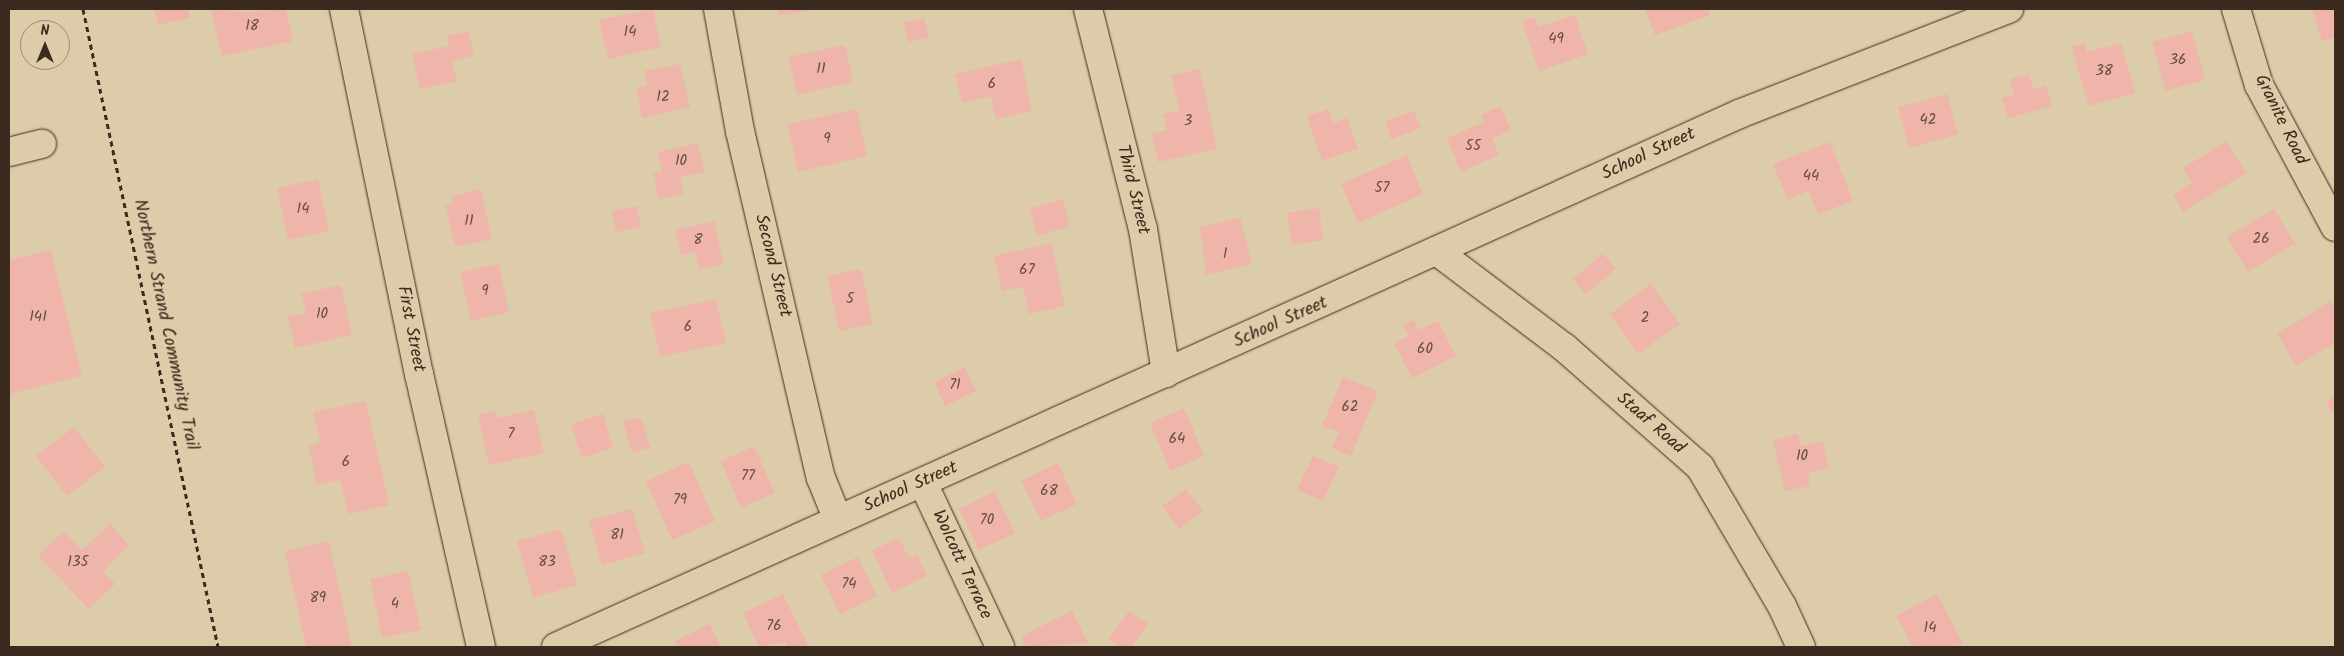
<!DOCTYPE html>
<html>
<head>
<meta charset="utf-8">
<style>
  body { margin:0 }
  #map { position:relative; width:2344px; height:656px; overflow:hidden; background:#ddcca9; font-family:Kalam,sans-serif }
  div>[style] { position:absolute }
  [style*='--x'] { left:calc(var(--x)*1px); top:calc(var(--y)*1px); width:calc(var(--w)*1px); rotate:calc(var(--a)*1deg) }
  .building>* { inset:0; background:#efb5aa }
  .path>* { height:3px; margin-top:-1.5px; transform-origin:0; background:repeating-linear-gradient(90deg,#3b2a1e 0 5px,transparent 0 9px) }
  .roads { filter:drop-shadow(0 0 1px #3b2a1e) drop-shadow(0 0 1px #3b2a1e) }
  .minor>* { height:28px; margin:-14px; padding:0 14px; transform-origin:14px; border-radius:14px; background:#ddcca9 }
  span { translate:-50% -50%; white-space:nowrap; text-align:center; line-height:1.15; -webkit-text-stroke:4.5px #ddcca9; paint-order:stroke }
  .number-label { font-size:15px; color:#684d41 }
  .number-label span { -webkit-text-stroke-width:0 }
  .street-label { font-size:18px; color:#3b2a1e }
  .frame { position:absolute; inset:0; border:10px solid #3b2a1e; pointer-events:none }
  .north { position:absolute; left:20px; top:20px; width:50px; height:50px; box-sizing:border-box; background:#ddcca9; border:1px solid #9c8b71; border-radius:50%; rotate:0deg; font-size:14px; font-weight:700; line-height:20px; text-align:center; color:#3b2a1e }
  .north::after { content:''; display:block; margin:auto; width:18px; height:22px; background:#3b2a1e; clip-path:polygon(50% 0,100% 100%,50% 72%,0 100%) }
</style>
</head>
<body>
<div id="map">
  <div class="building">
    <i style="clip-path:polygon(154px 9px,188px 9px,190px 18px,158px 25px)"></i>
    <i style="clip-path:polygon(211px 9px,246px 12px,286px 9px,293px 41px,222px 56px)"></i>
    <i style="clip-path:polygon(653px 9px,661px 47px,608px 59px,599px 20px)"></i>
    <i style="clip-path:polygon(778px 9px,810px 9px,810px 10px,779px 16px)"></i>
    <i style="clip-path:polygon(1645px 9px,1708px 9px,1710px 15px,1655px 35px)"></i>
    <i style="clip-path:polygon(2312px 9px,2335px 9px,2335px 37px,2322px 41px)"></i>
    <i style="clip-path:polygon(1575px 15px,1588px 54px,1539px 71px,1522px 21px,1535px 17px,1539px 27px)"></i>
    <i style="clip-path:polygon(924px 18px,929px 38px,908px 42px,904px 23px)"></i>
    <i style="clip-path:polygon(469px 31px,474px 56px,452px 61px,457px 81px,420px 89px,412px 54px,449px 46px,447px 36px)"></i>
    <i style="clip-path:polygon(2192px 31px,2205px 80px,2166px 91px,2152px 42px)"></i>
    <i style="clip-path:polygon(2085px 43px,2087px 52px,2121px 43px,2135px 93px,2088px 106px,2072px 47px)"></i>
    <i style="clip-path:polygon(845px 45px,853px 82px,797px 95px,788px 57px)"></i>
    <i style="clip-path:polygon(1021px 59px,1032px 111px,996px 119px,991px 96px,962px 103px,955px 74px)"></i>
    <i style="clip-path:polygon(680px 64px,690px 107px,642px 118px,636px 89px,647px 86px,644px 71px)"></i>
    <i style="clip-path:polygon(1200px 69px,1217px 149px,1158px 162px,1152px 134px,1167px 130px,1163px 114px,1179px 111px,1171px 75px)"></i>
    <i style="clip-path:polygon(2029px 74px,2033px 89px,2046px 85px,2052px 106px,2008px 118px,2002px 98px,2014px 95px,2010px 79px)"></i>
    <i style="clip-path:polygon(1947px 94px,1958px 134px,1909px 148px,1898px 107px)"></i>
    <i style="clip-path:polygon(1500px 106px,1511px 130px,1492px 139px,1499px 155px,1461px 172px,1447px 138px,1484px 122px,1481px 115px)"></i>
    <i style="clip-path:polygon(857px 109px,867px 156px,798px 172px,787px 124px)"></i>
    <i style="clip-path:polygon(1328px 109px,1333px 123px,1347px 118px,1358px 149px,1322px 161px,1307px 116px)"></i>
    <i style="clip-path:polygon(1414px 111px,1421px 128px,1391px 139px,1385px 121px)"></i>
    <i style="clip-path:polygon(2227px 141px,2246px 173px,2183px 212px,2173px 195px,2192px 183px,2183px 168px)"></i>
    <i style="clip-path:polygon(1830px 142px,1853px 201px,1818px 214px,1809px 191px,1787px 199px,1773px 164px)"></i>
    <i style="clip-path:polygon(698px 143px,704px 172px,680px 177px,683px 194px,659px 199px,653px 173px,662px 172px,658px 152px)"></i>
    <i style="clip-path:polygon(1407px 155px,1423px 194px,1358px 223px,1341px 184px)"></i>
    <i style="clip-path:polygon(318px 179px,329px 231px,288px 240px,277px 188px)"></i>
    <i style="clip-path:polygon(481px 189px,492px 239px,455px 247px,445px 205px,454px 203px,452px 196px)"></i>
    <i style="clip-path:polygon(1063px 199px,1070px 226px,1037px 236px,1030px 208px)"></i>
    <i style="clip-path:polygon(637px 206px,641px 227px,616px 232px,612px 211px)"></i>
    <i style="clip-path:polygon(1319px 208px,1323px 240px,1292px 245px,1287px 213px)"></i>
    <i style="clip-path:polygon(2274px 209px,2295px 243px,2248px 272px,2227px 237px)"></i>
    <i style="clip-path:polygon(1240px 218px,1252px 264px,1206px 275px,1200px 227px)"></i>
    <i style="clip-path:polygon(714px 221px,724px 264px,699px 270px,695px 252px,681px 255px,675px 230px)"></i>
    <i style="clip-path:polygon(1051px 243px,1065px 306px,1029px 314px,1023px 287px,1002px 291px,994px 256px)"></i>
    <i style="clip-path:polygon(51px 250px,82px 376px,9px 394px,9px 260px)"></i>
    <i style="clip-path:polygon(1603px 253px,1616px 269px,1585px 294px,1573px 279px)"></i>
    <i style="clip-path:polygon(499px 264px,509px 312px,471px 321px,460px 272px)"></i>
    <i style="clip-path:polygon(861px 269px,873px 324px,839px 331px,827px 276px)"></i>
    <i style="clip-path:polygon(1651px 284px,1680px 324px,1638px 354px,1610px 314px)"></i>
    <i style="clip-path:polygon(341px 285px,352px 335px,295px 348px,288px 316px,306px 313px,301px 294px)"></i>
    <i style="clip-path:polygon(716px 299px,726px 343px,660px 357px,650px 313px)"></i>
    <i style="clip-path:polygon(2331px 301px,2335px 309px,2335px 343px,2296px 366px,2277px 334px)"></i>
    <i style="clip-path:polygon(1414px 320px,1419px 330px,1438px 321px,1456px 356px,1412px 378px,1394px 343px,1409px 336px,1403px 325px)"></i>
    <i style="clip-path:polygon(965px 367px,976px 391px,945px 406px,934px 382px)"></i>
    <i style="clip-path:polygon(1343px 377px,1378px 391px,1351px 456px,1332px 448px,1339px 432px,1322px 426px)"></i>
    <i style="clip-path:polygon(2335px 396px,2335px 416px,2326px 402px)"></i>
    <i style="clip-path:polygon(366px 401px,389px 505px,348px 514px,340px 480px,317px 485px,309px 446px,320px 443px,313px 412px)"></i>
    <i style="clip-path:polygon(1184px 408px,1204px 456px,1170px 471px,1150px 423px)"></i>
    <i style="clip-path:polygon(534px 410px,544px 453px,489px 465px,478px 414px,496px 411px,497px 418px)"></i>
    <i style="clip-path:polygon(603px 414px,613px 448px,582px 458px,571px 424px)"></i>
    <i style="clip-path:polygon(641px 417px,650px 448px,632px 453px,623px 421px)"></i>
    <i style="clip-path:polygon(74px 427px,105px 467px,67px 496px,36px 456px)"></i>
    <i style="clip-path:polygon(1798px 434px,1801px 446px,1823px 441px,1829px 468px,1808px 473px,1810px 486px,1785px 491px,1773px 440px)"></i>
    <i style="clip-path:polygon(754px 446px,775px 493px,741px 508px,721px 461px)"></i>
    <i style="clip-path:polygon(1313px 456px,1339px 467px,1323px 501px,1297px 490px)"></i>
    <i style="clip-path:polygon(689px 462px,715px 521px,672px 540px,646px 481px)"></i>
    <i style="clip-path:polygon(1058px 463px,1077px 504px,1041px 521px,1021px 481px)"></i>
    <i style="clip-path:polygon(1186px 489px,1203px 511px,1179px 529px,1162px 506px)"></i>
    <i style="clip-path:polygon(995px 491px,1015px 533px,979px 550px,959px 509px)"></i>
    <i style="clip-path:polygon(632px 509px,645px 553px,602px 565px,589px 520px)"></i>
    <i style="clip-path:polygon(110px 524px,129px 545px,103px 571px,115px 584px,89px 609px,38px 556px,64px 531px,82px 550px)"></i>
    <i style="clip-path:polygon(561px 529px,577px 585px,533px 598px,517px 541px)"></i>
    <i style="clip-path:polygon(899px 538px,909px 558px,917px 554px,927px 576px,892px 593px,872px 550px)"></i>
    <i style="clip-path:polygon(329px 541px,352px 647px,306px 647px,285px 551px)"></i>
    <i style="clip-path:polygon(858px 557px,877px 596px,840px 614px,821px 575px)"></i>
    <i style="clip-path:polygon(408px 571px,421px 630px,382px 638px,370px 579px)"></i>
    <i style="clip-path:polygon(783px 594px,809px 647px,787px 647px,785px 642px,759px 647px,743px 613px)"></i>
    <i style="clip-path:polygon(1937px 594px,1963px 643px,1955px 647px,1913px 647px,1896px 616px)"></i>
    <i style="clip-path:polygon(1072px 611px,1088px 643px,1026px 647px,1021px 636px)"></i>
    <i style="clip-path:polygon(1129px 611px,1148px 624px,1131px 647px,1120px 647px,1109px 639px)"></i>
    <i style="clip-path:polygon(710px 624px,721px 647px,677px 647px,674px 642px)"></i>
  </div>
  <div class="path">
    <i style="--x:83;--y:9;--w:652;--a:78.05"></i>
  </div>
  <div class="roads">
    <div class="minor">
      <i style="--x:344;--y:9;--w:373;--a:78.4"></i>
      <i style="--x:419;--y:374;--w:280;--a:77.2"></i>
      <i style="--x:718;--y:9;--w:124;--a:79.8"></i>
      <i style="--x:740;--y:131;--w:356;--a:76.9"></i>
      <i style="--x:821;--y:478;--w:45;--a:68"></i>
      <i style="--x:1088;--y:9;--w:227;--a:76"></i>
      <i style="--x:1143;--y:229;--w:146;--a:80.9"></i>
      <i style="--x:2236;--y:9;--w:79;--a:73.2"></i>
      <i style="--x:2259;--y:85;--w:161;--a:61.8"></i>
      <i style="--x:9;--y:152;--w:34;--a:-14"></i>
      <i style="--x:1438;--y:252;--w:159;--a:37.1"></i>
      <i style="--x:1565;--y:348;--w:180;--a:41.4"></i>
      <i style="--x:1700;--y:467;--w:161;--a:59.5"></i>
      <i style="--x:1782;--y:606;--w:45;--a:65.1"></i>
      <i style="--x:923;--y:483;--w:181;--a:64.8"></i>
      <i style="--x:556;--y:647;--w:1298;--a:-24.25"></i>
      <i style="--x:1739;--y:114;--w:290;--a:-21.3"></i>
    </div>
  </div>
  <div class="number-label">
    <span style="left:252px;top:27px">18</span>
    <span style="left:630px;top:33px">14</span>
    <span style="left:1556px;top:40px">49</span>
    <span style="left:2178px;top:61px">36</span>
    <span style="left:821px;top:70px">11</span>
    <span style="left:2104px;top:72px">38</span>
    <span style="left:992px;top:85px">6</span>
    <span style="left:663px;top:98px">12</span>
    <span style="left:1928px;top:121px">42</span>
    <span style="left:1188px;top:122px">3</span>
    <span style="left:827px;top:140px">9</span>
    <span style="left:1473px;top:147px">55</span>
    <span style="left:681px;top:162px">10</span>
    <span style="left:1811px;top:177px">44</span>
    <span style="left:1382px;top:189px">57</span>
    <span style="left:303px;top:210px">14</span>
    <span style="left:469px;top:222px">11</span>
    <span style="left:2261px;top:240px">26</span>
    <span style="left:698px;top:241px">8</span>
    <span style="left:1225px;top:255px">1</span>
    <span style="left:1027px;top:271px">67</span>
    <span style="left:485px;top:292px">9</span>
    <span style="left:850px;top:300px">5</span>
    <span style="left:322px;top:315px">10</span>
    <span style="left:38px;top:318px">141</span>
    <span style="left:1645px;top:319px">2</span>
    <span style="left:688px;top:328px">6</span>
    <span style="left:1425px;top:350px">60</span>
    <span style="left:955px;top:386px">71</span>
    <span style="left:1350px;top:408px">62</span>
    <span style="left:511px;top:435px">7</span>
    <span style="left:1177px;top:440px">64</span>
    <span style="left:1802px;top:457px">10</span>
    <span style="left:346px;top:463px">6</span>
    <span style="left:748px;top:477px">77</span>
    <span style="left:1049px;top:492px">68</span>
    <span style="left:680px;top:501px">79</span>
    <span style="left:987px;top:521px">70</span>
    <span style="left:617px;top:536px">81</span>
    <span style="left:78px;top:563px">135</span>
    <span style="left:547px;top:563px">83</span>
    <span style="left:849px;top:585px">74</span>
    <span style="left:318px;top:599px">89</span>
    <span style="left:395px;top:605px">4</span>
    <span style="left:774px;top:627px">76</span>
    <span style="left:1930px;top:629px">14</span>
  </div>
  <div class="street-label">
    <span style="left:2280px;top:120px;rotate:64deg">Granite Road</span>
    <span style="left:1649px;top:155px;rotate:-25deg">School Street</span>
    <span style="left:1132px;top:190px;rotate:76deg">Third Street</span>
    <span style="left:772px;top:266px;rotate:76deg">Second Street</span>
    <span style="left:1281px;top:323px;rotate:-24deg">School Street</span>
    <span style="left:165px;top:325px;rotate:78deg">Northern Strand Community Trail</span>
    <span style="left:410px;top:329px;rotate:79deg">First Street</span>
    <span style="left:1650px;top:424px;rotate:41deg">Staaf Road</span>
    <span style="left:911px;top:488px;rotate:-24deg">School Street</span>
    <span style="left:961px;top:565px;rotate:65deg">Wolcott Terrace</span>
  </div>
  <div class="frame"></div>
  <div class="north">N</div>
</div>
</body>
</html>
